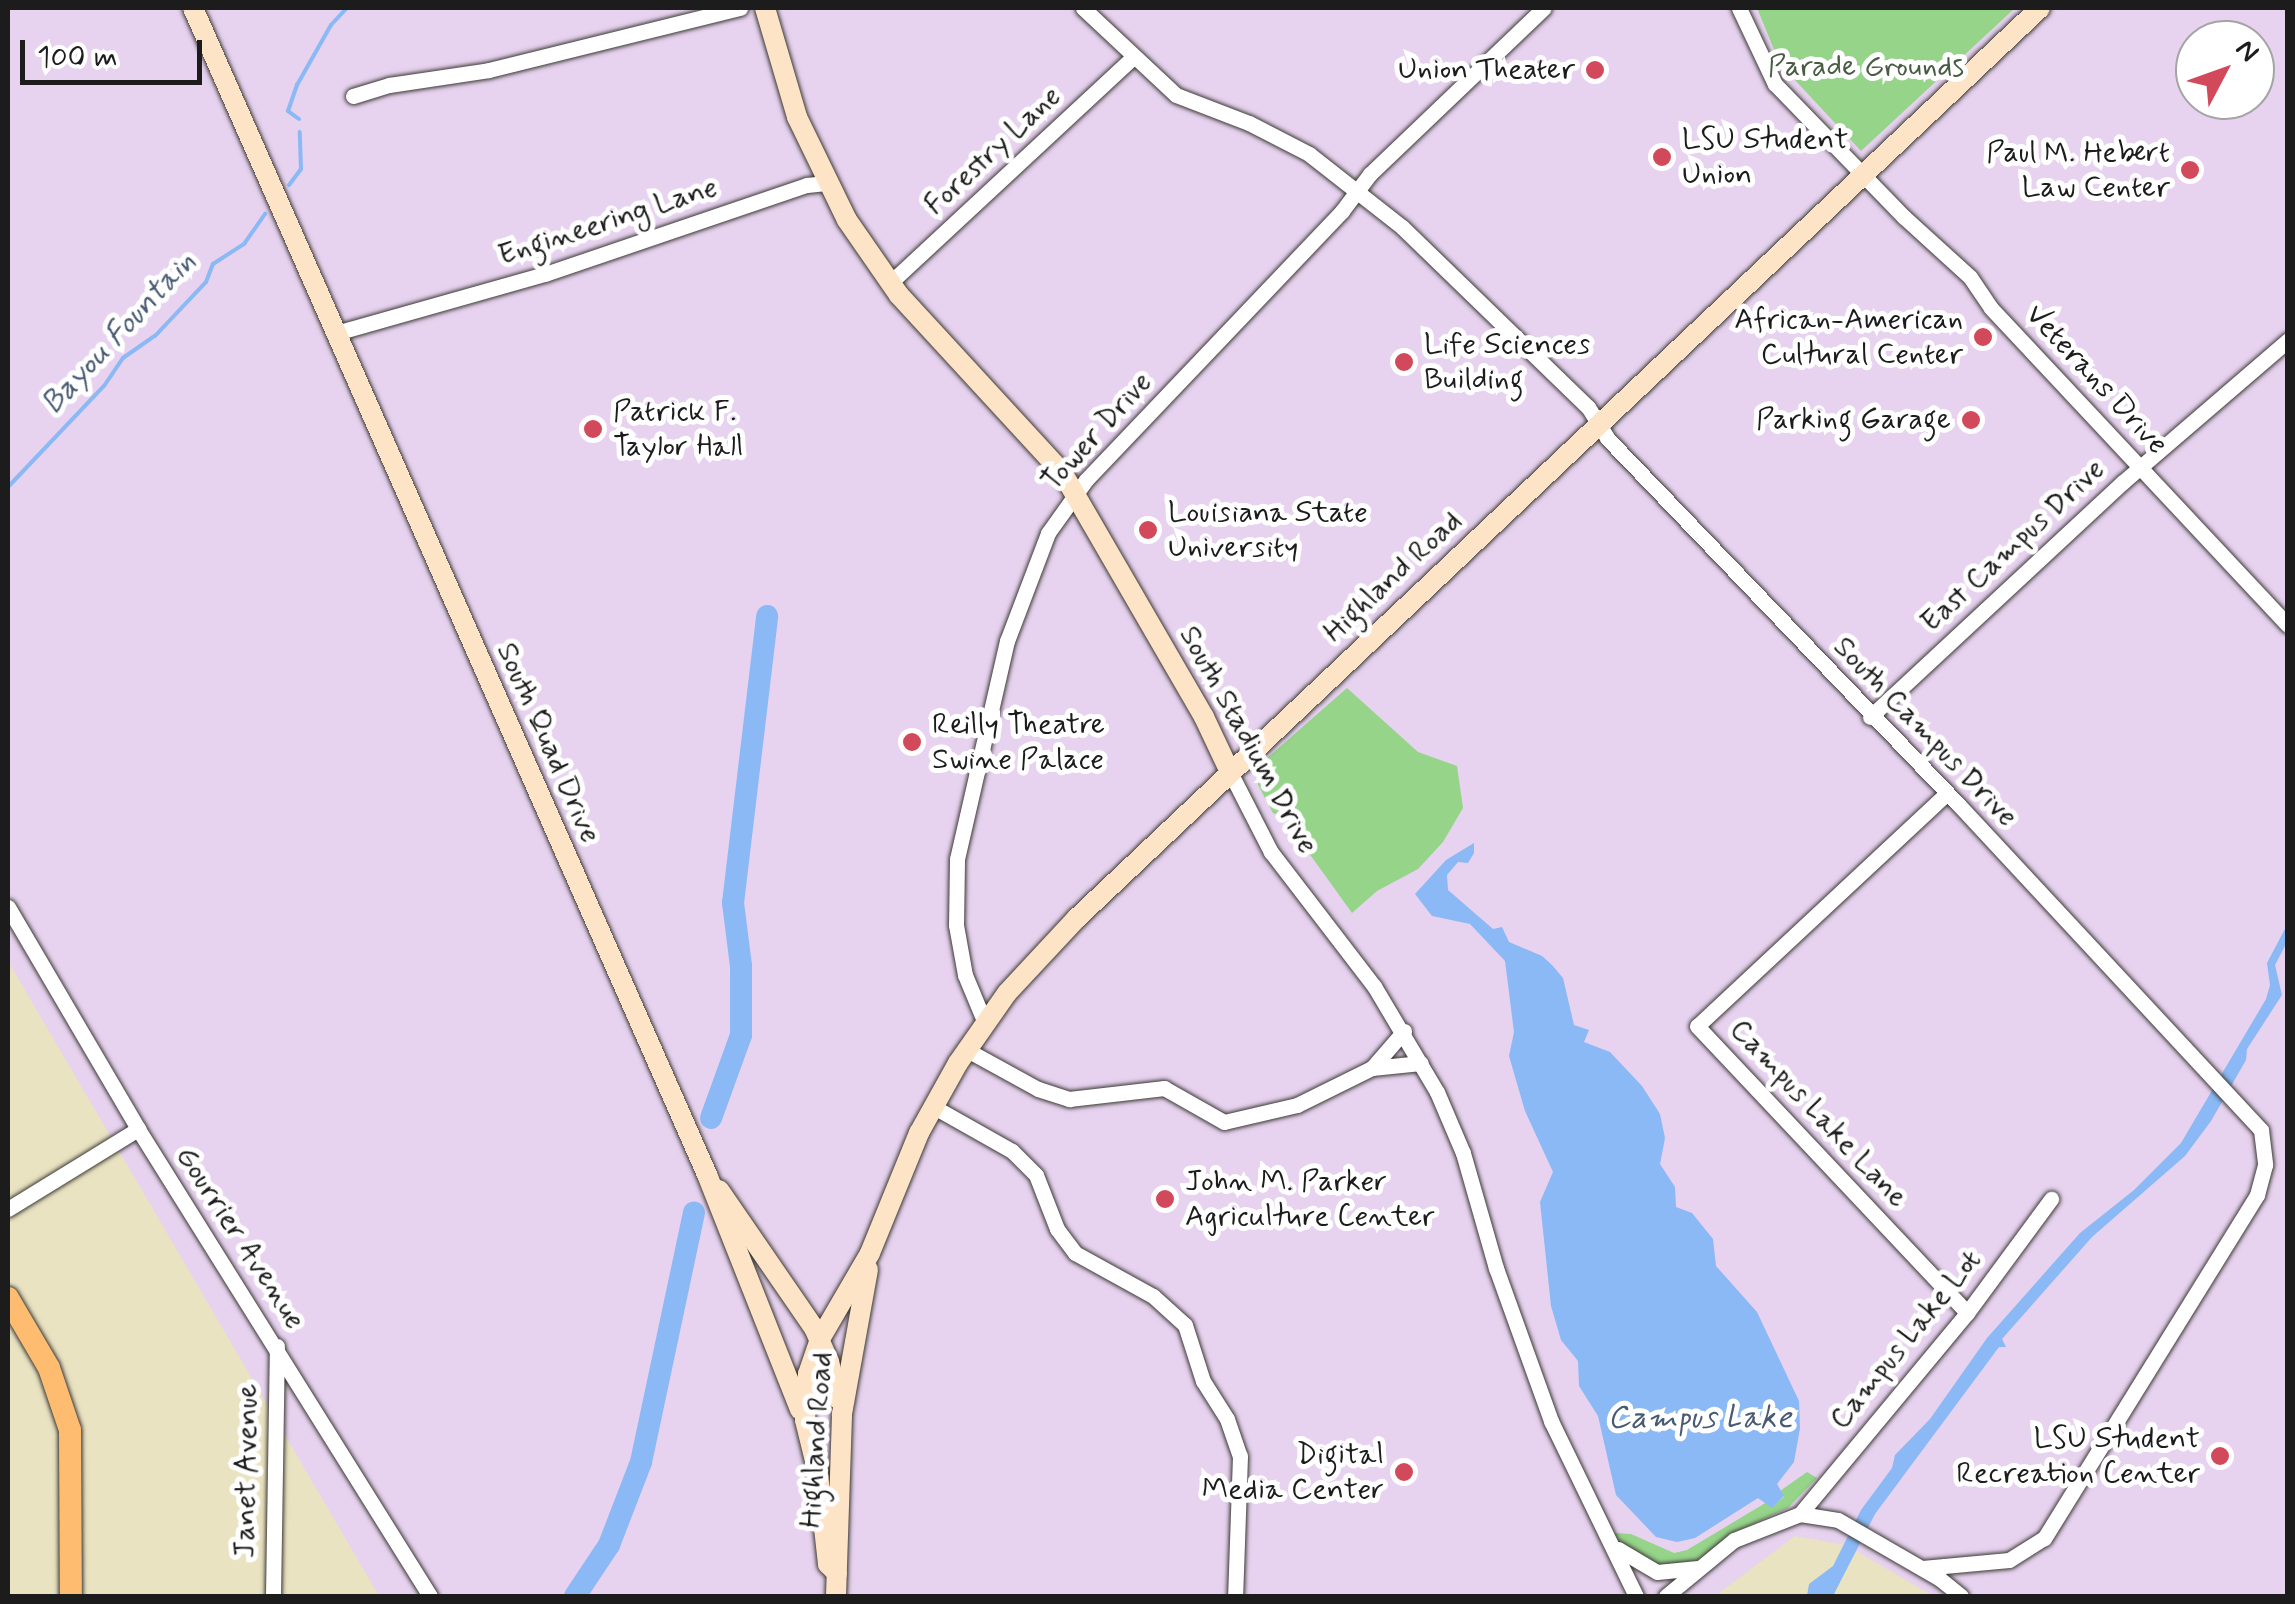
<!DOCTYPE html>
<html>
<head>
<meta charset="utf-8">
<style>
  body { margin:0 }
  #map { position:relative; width:2295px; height:1604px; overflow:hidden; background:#eae3c2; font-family:Mynerve,sans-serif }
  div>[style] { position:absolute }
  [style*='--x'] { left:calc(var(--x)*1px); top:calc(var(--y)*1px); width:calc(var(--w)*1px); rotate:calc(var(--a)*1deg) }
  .built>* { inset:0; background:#e7d2ef }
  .green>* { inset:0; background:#96d48a }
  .water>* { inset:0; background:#8ab9f5 }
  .stream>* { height:4px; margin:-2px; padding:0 2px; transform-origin:2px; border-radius:2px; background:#8ab9f5 }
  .river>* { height:22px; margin:-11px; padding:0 11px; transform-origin:11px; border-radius:11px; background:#8ab9f5 }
  .roads { filter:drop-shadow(0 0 2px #3b3a35) drop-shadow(0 0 2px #3b3a35) }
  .street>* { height:15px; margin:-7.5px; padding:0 7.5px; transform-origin:7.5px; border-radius:7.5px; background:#fff }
  .secondary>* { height:20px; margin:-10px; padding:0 10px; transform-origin:10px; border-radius:10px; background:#fee4c6 }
  .primary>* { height:22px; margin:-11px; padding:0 11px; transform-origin:11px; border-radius:11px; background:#fdbc70 }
  .dots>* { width:28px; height:28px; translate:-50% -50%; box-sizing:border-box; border:5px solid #fff; border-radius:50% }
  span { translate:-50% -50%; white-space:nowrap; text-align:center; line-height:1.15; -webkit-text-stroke:10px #fff; paint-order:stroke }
  .park-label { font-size:30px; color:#475c42 }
  .poi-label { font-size:30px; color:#1c1c1c }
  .right { translate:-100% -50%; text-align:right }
  .left { translate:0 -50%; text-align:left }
  .street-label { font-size:30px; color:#1c1c1c }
  .water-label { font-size:32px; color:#485b73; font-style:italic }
  .frame { position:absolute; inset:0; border:10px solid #1c1c1c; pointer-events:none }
  .north { position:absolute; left:2175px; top:20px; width:100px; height:100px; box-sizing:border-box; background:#fff; border:2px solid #a4a4a4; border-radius:50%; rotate:49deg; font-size:28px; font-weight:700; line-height:40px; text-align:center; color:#1c1c1c }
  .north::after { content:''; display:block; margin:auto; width:35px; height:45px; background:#d1495b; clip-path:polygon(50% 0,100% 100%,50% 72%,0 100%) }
  .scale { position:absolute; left:20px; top:40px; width:182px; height:45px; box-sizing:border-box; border:5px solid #1c1c1c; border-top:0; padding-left:12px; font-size:30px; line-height:35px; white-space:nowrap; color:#1c1c1c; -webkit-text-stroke:8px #fff; paint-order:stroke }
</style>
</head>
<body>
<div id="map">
  <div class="built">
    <i style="clip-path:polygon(evenodd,8px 8px,2287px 8px,2287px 1596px,1933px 1596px,1846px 1545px,1795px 1536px,1715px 1596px,379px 1596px,8px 961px,8px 8px,2195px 40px,2255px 40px,2255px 100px,2195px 100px,2195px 40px)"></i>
  </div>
  <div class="green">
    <i style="clip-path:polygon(1757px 8px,2015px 8px,1861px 151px,1780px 64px)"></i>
    <i style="clip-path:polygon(1347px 688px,1418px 752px,1457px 766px,1463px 808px,1443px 842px,1418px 869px,1377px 891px,1352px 913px,1283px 817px,1273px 813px,1258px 785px,1257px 767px)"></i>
    <i style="clip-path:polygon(1807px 1472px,1817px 1478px,1788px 1508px,1737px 1531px,1695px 1562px,1662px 1569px,1620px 1543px,1614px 1533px,1631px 1534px,1674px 1553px,1687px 1550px,1767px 1502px,1772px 1507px,1784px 1497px,1780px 1491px)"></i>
  </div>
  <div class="water">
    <i style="clip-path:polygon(1474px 843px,1474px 853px,1468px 863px,1458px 862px,1447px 875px,1448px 890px,1493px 929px,1502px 927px,1509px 942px,1542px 956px,1552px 965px,1563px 978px,1574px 1025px,1589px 1030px,1584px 1042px,1610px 1052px,1642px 1086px,1660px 1114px,1665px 1138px,1660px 1164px,1675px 1187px,1676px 1207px,1692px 1213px,1713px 1239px,1716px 1266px,1757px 1312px,1799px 1401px,1800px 1428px,1794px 1462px,1777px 1484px,1784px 1496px,1772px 1508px,1758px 1498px,1695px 1538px,1677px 1542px,1656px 1537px,1616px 1495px,1598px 1416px,1579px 1386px,1578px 1361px,1561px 1340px,1551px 1306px,1540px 1202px,1553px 1172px,1525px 1111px,1509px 1056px,1514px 1032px,1505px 961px,1470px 924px,1432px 916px,1415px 894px,1446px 860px)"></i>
    <i style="clip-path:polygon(2287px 925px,2287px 942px,2275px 965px,2282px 995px,2247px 1049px,2246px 1060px,2211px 1121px,2185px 1156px,2092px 1237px,2002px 1339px,2006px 1347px,1999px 1347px,1875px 1514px,1833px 1596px,1807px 1596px,1809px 1584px,1833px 1566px,1861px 1510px,1892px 1468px,1895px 1455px,1930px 1419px,1987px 1338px,2080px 1233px,2134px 1190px,2181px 1143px,2266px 999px,2270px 985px,2267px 963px)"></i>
  </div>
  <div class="stream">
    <i style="--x:299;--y:119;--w:14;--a:-144"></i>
    <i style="--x:288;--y:111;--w:28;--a:-71"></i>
    <i style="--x:297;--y:85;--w:69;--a:-60.5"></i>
    <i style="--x:331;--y:25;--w:23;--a:-47"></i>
    <i style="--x:289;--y:185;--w:20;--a:-53"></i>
    <i style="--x:301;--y:169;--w:37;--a:-92"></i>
    <i style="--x:8;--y:487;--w:139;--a:-46.5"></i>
    <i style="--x:104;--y:386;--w:34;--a:-56"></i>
    <i style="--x:123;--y:358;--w:39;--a:-35"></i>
    <i style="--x:155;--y:336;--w:74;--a:-46.6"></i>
    <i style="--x:206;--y:282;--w:19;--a:-69"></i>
    <i style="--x:213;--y:264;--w:37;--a:-33"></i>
    <i style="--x:244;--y:244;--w:37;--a:-55"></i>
  </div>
  <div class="river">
    <i style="--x:711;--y:1118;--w:88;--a:-70.1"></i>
    <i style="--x:741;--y:1035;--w:69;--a:-90"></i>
    <i style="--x:741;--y:966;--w:64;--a:-97.2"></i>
    <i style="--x:733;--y:903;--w:289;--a:-83.2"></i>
    <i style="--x:575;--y:1596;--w:61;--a:-56.3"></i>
    <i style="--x:609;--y:1545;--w:89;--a:-68.9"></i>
    <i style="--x:641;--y:1462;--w:255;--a:-78"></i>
  </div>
  <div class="roads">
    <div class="street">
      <i style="--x:1083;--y:8;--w:127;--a:43.1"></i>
      <i style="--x:1176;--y:95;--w:78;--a:21"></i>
      <i style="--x:1249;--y:123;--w:68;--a:27.3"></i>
      <i style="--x:1309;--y:154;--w:118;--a:38.1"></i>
      <i style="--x:1402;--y:227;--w:259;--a:44.1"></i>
      <i style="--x:1588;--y:407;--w:36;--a:58"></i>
      <i style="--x:1607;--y:438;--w:507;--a:46.2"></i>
      <i style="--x:1958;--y:804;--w:445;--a:47.1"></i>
      <i style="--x:2261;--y:1130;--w:35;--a:83"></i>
      <i style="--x:2265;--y:1165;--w:31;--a:105"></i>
      <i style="--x:2257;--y:1195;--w:404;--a:121.8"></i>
      <i style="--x:2044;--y:1538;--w:41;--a:147.8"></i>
      <i style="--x:2009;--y:1560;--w:87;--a:174.7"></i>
      <i style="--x:1739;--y:8;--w:84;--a:64.7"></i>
      <i style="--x:1775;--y:84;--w:185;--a:45.9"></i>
      <i style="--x:1904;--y:217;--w:89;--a:42.3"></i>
      <i style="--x:1970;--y:277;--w:37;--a:56"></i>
      <i style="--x:1991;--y:308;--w:434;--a:46.9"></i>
      <i style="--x:353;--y:96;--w:38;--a:-17"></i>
      <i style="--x:389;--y:85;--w:101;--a:-8.5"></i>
      <i style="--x:489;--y:70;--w:259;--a:-13.9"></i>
      <i style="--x:890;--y:283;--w:330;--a:-42.9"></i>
      <i style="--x:336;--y:333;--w:217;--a:-15.8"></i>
      <i style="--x:545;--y:274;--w:277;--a:-18.8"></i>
      <i style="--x:807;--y:185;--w:19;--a:-6"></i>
      <i style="--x:1870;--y:717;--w:345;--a:-42.9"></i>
      <i style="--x:2123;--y:482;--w:218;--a:-40.7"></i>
      <i style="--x:1230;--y:772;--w:90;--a:62.9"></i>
      <i style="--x:1271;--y:852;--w:169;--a:52.5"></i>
      <i style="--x:1374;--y:986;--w:123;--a:59.3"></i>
      <i style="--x:1437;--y:1092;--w:66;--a:66.9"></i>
      <i style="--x:1463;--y:1153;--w:120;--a:74"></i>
      <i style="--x:1496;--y:1268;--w:163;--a:70.2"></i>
      <i style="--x:1551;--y:1421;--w:195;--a:64.1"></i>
      <i style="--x:1946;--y:794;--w:340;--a:137"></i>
      <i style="--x:1697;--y:1026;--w:394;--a:46.7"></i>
      <i style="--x:8;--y:907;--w:257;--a:59.6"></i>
      <i style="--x:138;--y:1129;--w:551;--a:57.98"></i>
      <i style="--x:985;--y:1023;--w:52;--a:-112.6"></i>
      <i style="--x:965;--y:975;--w:51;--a:-100.2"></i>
      <i style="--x:956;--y:925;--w:66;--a:-89.1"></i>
      <i style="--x:957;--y:859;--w:224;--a:-77.1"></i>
      <i style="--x:1007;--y:641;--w:116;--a:-69.2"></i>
      <i style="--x:1048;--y:533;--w:65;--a:-54.4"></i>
      <i style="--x:1086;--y:480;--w:371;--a:-46.4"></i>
      <i style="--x:1342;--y:211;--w:46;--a:-52.9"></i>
      <i style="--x:1370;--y:174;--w:240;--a:-43.7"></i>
      <i style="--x:967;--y:1050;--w:81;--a:28.8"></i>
      <i style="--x:1038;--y:1089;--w:33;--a:18"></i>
      <i style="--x:1069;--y:1099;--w:96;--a:-6.6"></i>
      <i style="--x:1164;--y:1088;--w:69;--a:29.5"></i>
      <i style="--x:1224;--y:1122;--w:75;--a:-13.1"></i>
      <i style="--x:1297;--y:1105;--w:84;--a:-26.3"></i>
      <i style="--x:1372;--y:1068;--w:49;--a:-49.1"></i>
      <i style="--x:1372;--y:1068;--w:49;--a:-5.8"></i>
      <i style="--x:934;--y:1107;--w:90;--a:29.4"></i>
      <i style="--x:1012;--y:1151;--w:34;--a:45"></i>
      <i style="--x:1036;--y:1175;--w:58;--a:68.7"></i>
      <i style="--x:1057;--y:1229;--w:30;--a:53"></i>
      <i style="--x:1075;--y:1253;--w:89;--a:28.9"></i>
      <i style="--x:1153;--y:1296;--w:43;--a:42.2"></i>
      <i style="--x:1185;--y:1325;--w:59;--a:72.2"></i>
      <i style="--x:1203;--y:1381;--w:45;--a:57.7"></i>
      <i style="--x:1227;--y:1419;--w:39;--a:71"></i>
      <i style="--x:1240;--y:1456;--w:140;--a:92"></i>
      <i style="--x:8;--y:1209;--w:153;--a:-31.6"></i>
      <i style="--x:1800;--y:1514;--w:261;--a:-50.3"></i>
      <i style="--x:1967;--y:1313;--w:142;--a:-53.6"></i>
      <i style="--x:1618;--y:1549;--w:45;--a:30.5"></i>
      <i style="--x:1657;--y:1572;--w:41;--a:-5.6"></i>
      <i style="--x:273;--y:1596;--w:250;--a:-89.1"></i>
      <i style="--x:1666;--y:1596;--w:88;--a:-39.5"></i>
      <i style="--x:1734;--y:1540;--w:71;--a:-21.5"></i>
      <i style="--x:1800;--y:1514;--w:38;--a:9"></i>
      <i style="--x:1838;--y:1520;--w:118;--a:30"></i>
      <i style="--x:1940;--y:1579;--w:27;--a:39"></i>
    </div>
    <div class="secondary">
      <i style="--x:193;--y:8;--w:1277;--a:66.22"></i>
      <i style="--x:708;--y:1177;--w:250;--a:68.4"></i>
      <i style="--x:765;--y:8;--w:114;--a:73.6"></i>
      <i style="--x:797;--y:117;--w:114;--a:64.1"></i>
      <i style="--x:847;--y:220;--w:91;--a:55.3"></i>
      <i style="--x:899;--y:295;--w:241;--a:47.4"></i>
      <i style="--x:1062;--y:472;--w:283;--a:59.9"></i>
      <i style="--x:1204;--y:717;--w:61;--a:64.7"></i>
      <i style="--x:719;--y:1190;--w:168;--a:55.5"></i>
      <i style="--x:814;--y:1328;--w:36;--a:66"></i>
      <i style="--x:829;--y:1361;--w:38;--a:78"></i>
      <i style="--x:837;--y:1573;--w:13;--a:-135"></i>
      <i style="--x:828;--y:1564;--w:92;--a:-96.3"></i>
      <i style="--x:818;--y:1473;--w:55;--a:-103.8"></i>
      <i style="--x:805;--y:1420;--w:46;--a:-86.3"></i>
      <i style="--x:808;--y:1374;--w:37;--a:-71"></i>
      <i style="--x:820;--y:1339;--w:99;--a:-59.8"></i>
      <i style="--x:870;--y:1253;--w:130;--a:-67.8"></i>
      <i style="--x:919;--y:1133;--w:80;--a:-60.9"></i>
      <i style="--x:958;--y:1063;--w:85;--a:-55"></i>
      <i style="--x:1007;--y:993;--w:103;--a:-47"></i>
      <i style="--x:1077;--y:918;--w:1325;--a:-43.38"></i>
      <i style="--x:836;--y:1596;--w:182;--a:-88.1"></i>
      <i style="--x:842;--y:1414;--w:147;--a:-79.8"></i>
    </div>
    <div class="primary">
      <i style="--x:8;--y:1298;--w:81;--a:59.6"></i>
      <i style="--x:49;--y:1368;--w:65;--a:71.3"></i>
      <i style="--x:70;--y:1430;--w:166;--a:89.7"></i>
    </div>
  </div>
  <div class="dots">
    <i style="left:1595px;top:70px;background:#d1495b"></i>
    <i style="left:1662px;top:157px;background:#d1495b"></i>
    <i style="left:2190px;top:170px;background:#d1495b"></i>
    <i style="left:1983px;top:337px;background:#d1495b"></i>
    <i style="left:1404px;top:362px;background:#d1495b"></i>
    <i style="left:1971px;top:420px;background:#d1495b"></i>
    <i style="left:593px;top:429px;background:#d1495b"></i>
    <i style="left:1148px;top:530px;background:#d1495b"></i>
    <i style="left:912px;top:742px;background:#d1495b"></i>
    <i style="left:1165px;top:1199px;background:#d1495b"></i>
    <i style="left:2220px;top:1456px;background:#d1495b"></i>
    <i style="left:1404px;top:1472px;background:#d1495b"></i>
  </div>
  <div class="park-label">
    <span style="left:1866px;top:67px">Parade Grounds</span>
  </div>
  <div class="poi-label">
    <span class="right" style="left:1575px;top:70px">Union Theater</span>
    <span class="left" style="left:1682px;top:157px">LSU Student<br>Union</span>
    <span class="right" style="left:2170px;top:170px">Paul M. Hebert<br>Law Center</span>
    <span class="right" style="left:1963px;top:337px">African-American<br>Cultural Center</span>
    <span class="left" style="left:1424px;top:362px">Life Sciences<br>Building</span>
    <span class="left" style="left:613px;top:429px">Patrick F.<br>Taylor Hall</span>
    <span class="right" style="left:1951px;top:420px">Parking Garage</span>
    <span class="left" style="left:1168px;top:530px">Louisiana State<br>University</span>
    <span class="left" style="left:932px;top:742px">Reilly Theatre<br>Swine Palace</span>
    <span class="left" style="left:1185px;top:1199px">John M. Parker<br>Agriculture Center</span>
    <span class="right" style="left:2200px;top:1456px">LSU Student<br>Recreation Center</span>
    <span class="right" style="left:1384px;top:1472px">Digital<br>Media Center</span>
  </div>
  <div class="street-label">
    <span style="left:993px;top:151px;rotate:-43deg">Forestry Lane</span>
    <span style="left:608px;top:222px;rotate:-18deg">Engineering Lane</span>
    <span style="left:2096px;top:380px;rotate:47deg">Veterans Drive</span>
    <span style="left:1097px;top:432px;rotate:-48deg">Tower Drive</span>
    <span style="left:2013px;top:546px;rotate:-43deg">East Campus Drive</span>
    <span style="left:1393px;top:577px;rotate:-43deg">Highland Road</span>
    <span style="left:1925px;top:732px;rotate:46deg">South Campus Drive</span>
    <span style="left:1248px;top:740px;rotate:61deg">South Stadium Drive</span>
    <span style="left:548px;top:743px;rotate:66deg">South Quad Drive</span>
    <span style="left:1818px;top:1114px;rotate:47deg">Campus Lake Lane</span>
    <span style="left:240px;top:1238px;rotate:57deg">Gourrier Avenue</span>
    <span style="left:1906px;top:1340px;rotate:-51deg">Campus Lake Lot</span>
    <span style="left:817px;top:1440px;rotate:-86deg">Highland Road</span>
    <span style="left:247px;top:1471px;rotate:-89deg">Janet Avenue</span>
  </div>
  <div class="water-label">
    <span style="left:119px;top:333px;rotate:-47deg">Bayou Fountain</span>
    <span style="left:1700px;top:1418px">Campus Lake</span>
  </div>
  <div class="frame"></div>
  <div class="north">N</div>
  <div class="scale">100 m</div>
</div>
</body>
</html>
